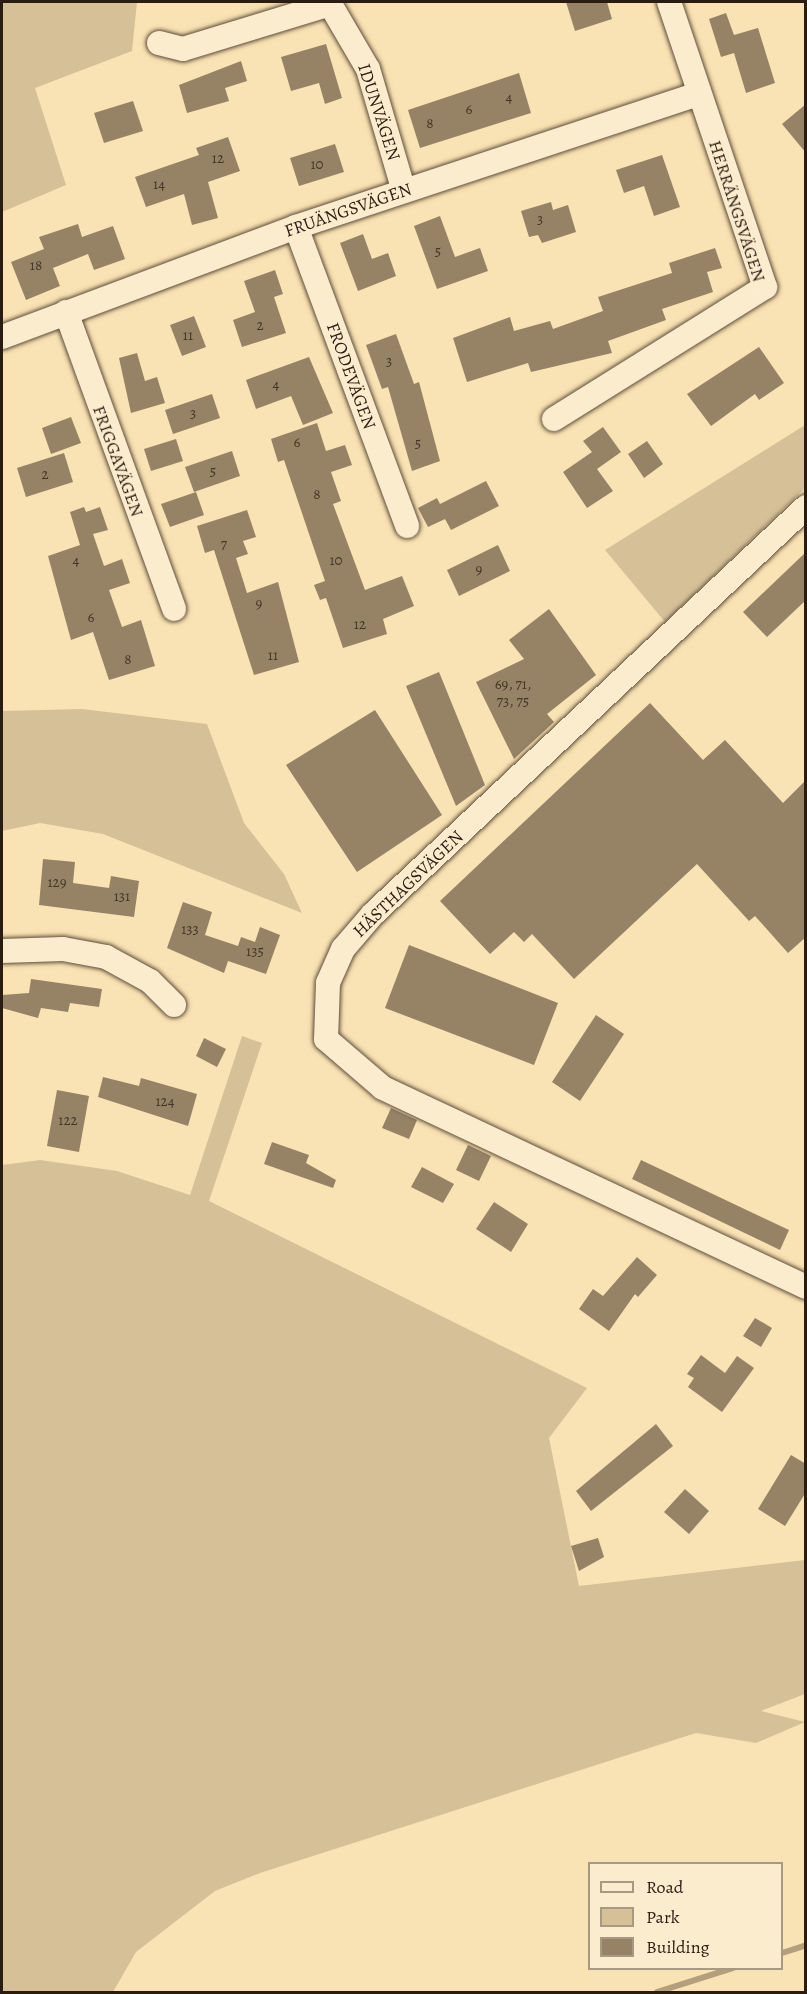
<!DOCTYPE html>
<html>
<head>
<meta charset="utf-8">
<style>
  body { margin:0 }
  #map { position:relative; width:807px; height:1994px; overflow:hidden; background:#f9e2b3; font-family:Alegreya,serif }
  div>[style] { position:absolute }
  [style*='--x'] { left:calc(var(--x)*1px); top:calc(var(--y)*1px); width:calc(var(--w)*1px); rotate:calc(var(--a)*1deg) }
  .green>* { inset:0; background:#d6c098 }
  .stream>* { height:6px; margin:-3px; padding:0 3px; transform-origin:3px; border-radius:3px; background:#b39f7c }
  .building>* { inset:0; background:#968366 }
  .roads { filter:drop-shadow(0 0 2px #5e4e3a) drop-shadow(0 0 2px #5e4e3a) }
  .street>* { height:24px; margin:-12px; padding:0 12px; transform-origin:12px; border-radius:12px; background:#fbecce }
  span { translate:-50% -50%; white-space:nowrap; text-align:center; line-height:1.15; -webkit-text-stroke:4.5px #fbecce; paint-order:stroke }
  .number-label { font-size:15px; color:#463627 }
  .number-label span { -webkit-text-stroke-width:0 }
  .street-label { font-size:18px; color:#2b1c12 }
  .frame { position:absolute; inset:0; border:3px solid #2b1c12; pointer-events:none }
  .legend { position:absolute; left:588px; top:1862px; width:195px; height:108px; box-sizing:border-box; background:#fbecce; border:2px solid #a89983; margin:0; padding:8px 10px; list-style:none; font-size:18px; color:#2b1c12 }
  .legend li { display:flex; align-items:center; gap:12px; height:30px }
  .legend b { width:30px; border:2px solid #a89983 }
</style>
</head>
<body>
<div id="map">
  <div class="green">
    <i style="clip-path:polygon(2px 2px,137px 2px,132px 51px,35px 88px,66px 185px,2px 212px)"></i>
    <i style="clip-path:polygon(805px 425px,805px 488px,665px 622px,605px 550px)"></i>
    <i style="clip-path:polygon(82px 709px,207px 724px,244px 823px,284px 874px,302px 913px,103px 834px,40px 823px,2px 831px,2px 711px)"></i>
    <i style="clip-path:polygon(242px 1036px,262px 1043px,209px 1201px,587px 1388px,549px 1438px,579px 1586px,805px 1560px,805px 1694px,761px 1711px,805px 1722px,756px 1743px,696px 1733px,260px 1873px,215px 1891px,136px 1952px,113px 1992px,2px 1992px,2px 1165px,40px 1160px,117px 1171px,190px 1195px)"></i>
  </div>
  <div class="stream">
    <i style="--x:782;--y:1953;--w:25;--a:-18"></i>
    <i style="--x:657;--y:1992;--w:80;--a:-17.5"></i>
  </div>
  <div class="building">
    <i style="clip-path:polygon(566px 2px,607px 2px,612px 19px,575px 31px)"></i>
    <i style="clip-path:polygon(726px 13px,734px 35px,758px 28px,775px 83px,746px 93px,734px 53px,721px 57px,709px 19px)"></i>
    <i style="clip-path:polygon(326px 44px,342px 98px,325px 104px,319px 83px,291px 91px,281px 57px)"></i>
    <i style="clip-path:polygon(241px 61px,247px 81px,225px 88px,229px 101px,187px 113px,179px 85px)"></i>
    <i style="clip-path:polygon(519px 73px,531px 113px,420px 148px,408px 110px)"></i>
    <i style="clip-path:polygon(133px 101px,143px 131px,104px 143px,94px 113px)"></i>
    <i style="clip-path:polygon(806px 104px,806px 153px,782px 124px)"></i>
    <i style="clip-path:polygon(228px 137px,240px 171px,208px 182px,218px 218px,192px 225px,184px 194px,146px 207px,135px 177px,199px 155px,196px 148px)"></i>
    <i style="clip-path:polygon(335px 144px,344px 172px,299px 186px,290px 158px)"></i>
    <i style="clip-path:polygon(662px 155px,680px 207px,654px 216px,644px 186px,624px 193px,616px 170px)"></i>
    <i style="clip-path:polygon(551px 202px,553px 210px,568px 205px,576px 232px,542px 243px,538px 235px,529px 237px,521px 211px)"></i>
    <i style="clip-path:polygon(440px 216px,455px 257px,480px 248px,488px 271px,437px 289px,414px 226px)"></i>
    <i style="clip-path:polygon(78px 224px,82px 237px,113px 226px,125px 259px,94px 270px,88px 254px,53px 268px,60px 286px,26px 300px,11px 262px,44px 249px,39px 237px)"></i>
    <i style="clip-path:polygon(363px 234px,372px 259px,388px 253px,396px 276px,358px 291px,340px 243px)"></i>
    <i style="clip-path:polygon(715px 248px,722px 268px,707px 272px,713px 292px,662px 309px,666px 320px,608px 341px,612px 353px,531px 372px,528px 363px,467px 382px,453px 338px,510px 317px,514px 331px,550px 321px,553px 329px,603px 311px,598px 297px,672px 273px,669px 263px)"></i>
    <i style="clip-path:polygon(275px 270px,283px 294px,274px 297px,286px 333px,242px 347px,233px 320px,255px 312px,244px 281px)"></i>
    <i style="clip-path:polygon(194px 316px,206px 347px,182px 356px,170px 325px)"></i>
    <i style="clip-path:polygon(396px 334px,414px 384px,419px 382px,440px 461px,412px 471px,388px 387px,382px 389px,366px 345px)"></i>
    <i style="clip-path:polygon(759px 347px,784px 383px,759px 400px,755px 394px,711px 426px,687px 394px)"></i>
    <i style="clip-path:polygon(137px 353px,145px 381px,157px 377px,165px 403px,131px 413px,119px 358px)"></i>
    <i style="clip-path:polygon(309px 357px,333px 413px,303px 425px,291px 396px,256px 409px,246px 380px)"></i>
    <i style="clip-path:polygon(212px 394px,220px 418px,173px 434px,165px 410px)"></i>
    <i style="clip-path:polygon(71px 417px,81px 443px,51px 454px,42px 428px)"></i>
    <i style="clip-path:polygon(317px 423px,326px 451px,345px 445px,352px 465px,331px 472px,341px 501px,333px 504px,365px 590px,402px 576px,414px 606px,383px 619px,387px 634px,343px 648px,326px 598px,320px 600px,314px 585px,325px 581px,284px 460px,278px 462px,271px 439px)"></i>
    <i style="clip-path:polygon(603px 427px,621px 452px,597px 469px,613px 491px,587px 508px,563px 472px,592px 452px,583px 441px)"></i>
    <i style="clip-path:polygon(176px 439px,183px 461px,151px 471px,144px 449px)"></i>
    <i style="clip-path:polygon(647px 441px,663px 464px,644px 478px,628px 454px)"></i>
    <i style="clip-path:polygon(232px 451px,240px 476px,194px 492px,185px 467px)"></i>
    <i style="clip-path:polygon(64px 453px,73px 482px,26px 497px,17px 468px)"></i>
    <i style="clip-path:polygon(486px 481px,499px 506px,451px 530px,445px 519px,428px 527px,418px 508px,437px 498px,440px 504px)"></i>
    <i style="clip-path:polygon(196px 492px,204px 515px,170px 527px,161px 504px)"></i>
    <i style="clip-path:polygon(84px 507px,86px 512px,100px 507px,108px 530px,93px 534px,104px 566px,122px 559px,130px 583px,109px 590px,122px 627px,141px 620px,155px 666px,109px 680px,93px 632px,71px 640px,48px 556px,80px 545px,70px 512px)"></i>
    <i style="clip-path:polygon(247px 510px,256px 537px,243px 541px,248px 554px,236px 558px,247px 593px,278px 582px,299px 662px,254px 675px,214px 550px,205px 553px,197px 526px)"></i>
    <i style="clip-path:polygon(498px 545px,510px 571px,459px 596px,447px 570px)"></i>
    <i style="clip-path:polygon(806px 552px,806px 600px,767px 637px,743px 612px)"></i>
    <i style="clip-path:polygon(549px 609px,596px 675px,547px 714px,554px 722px,514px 759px,476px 682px,524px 659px,509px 640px)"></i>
    <i style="clip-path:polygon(439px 672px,485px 785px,456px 806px,406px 686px)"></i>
    <i style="clip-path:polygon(650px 703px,703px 760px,725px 740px,783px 803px,806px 780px,806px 937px,788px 953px,755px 916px,749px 921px,697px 864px,574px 979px,532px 934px,524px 942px,514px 932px,490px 954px,440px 901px)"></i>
    <i style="clip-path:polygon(375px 710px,442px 815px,357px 872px,286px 765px)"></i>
    <i style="clip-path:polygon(43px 859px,75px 862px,73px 883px,109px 888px,111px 876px,139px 881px,134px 917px,39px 905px)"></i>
    <i style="clip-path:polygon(183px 902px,212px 912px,205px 935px,238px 946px,241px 937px,255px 942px,260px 927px,280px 935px,266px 974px,228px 961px,224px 973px,167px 948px)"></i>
    <i style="clip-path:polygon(409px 945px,558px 1003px,534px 1065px,385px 1008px)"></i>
    <i style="clip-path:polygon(31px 979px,102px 989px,99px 1007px,70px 1003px,68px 1012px,41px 1008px,38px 1018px,2px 1008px,2px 995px,29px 993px)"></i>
    <i style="clip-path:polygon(596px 1015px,624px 1034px,580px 1101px,552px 1082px)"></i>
    <i style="clip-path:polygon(204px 1038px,226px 1049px,217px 1067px,196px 1056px)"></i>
    <i style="clip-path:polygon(103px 1077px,139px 1086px,141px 1078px,197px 1094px,188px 1126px,98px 1097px)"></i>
    <i style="clip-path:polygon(57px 1090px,89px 1096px,79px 1152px,47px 1146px)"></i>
    <i style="clip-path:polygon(391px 1108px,417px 1120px,409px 1139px,382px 1128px)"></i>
    <i style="clip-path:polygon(272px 1142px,309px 1155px,306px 1163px,336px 1180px,333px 1188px,264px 1164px)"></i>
    <i style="clip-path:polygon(468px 1145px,491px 1156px,479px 1181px,456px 1170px)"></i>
    <i style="clip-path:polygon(641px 1160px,789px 1230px,780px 1250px,632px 1179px)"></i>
    <i style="clip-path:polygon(422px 1167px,454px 1184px,443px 1203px,411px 1187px)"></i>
    <i style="clip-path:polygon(494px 1202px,528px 1224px,511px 1252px,476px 1229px)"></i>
    <i style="clip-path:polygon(637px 1257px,657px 1275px,638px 1297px,635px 1294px,609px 1331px,579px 1309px,593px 1289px,603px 1296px)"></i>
    <i style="clip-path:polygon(755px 1318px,772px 1328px,761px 1347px,743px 1336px)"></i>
    <i style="clip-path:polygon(701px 1355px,725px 1373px,737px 1356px,754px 1368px,722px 1412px,688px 1387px,694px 1378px,687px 1374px)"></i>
    <i style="clip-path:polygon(656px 1424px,673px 1446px,591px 1511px,576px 1491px)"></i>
    <i style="clip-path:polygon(791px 1455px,806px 1464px,806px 1492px,785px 1526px,758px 1509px)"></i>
    <i style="clip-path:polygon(685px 1489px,709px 1511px,689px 1534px,664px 1512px)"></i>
    <i style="clip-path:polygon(598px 1538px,604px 1557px,579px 1571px,571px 1546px)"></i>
  </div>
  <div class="roads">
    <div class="street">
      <i style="--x:159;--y:43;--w:25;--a:14"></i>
      <i style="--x:183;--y:49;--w:154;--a:-17"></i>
      <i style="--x:330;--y:4;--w:75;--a:59.7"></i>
      <i style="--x:368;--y:69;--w:127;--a:73.6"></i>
      <i style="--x:296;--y:227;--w:319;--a:69.6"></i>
      <i style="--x:66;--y:312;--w:316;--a:70"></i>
      <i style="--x:2;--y:337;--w:314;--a:-20.5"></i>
      <i style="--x:296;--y:227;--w:423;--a:-18.3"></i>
      <i style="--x:554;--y:419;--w:249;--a:-32"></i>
      <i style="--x:765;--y:287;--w:301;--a:-108.6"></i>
      <i style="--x:806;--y:507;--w:594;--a:136.77"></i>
      <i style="--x:373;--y:914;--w:46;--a:130.6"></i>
      <i style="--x:343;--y:949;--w:37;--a:114"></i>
      <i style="--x:328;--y:983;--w:56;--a:92"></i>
      <i style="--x:326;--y:1039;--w:75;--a:40.7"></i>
      <i style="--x:383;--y:1088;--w:467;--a:25.2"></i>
      <i style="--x:2;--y:951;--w:61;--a:-1.9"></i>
      <i style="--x:63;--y:949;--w:44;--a:10.5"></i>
      <i style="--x:106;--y:957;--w:50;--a:28.6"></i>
      <i style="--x:150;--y:981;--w:34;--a:45"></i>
    </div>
  </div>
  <div class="number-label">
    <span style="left:509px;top:98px">4</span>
    <span style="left:469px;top:110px">6</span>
    <span style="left:430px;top:124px">8</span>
    <span style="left:218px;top:159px">12</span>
    <span style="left:317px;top:165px">10</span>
    <span style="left:159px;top:185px">14</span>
    <span style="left:540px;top:220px">3</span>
    <span style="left:438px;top:252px">5</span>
    <span style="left:36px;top:266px">18</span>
    <span style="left:260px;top:326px">2</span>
    <span style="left:188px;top:336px">11</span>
    <span style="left:389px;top:362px">3</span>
    <span style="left:276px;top:385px">4</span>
    <span style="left:193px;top:414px">3</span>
    <span style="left:297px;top:443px">6</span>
    <span style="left:418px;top:444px">5</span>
    <span style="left:213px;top:472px">5</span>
    <span style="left:45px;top:475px">2</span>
    <span style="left:317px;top:495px">8</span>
    <span style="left:224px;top:545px">7</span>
    <span style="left:76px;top:561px">4</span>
    <span style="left:336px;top:561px">10</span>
    <span style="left:479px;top:570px">9</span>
    <span style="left:259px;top:604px">9</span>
    <span style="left:91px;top:618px">6</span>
    <span style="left:360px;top:625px">12</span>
    <span style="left:273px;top:656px">11</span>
    <span style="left:128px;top:660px">8</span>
    <span style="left:513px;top:693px">69, 71,<br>73, 75</span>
    <span style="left:57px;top:883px">129</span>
    <span style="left:122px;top:897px">131</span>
    <span style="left:190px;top:930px">133</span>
    <span style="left:255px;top:952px">135</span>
    <span style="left:165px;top:1102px">124</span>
    <span style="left:68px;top:1121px">122</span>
  </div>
  <div class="street-label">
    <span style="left:379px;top:112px;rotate:72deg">IDUNVÄGEN</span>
    <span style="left:348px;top:210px;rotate:-19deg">FRUÄNGSVÄGEN</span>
    <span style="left:737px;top:211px;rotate:72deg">HERRÄNGSVÄGEN</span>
    <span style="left:351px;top:376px;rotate:70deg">FRODEVÄGEN</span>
    <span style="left:118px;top:461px;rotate:70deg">FRIGGAVÄGEN</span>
    <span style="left:408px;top:884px;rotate:-44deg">HÄSTHAGSVÄGEN</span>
  </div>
  <div class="frame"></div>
  <ul class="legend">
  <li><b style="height:8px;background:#fbecce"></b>Road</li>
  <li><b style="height:16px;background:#d6c098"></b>Park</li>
  <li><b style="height:16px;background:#968366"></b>Building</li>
  </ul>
</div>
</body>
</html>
